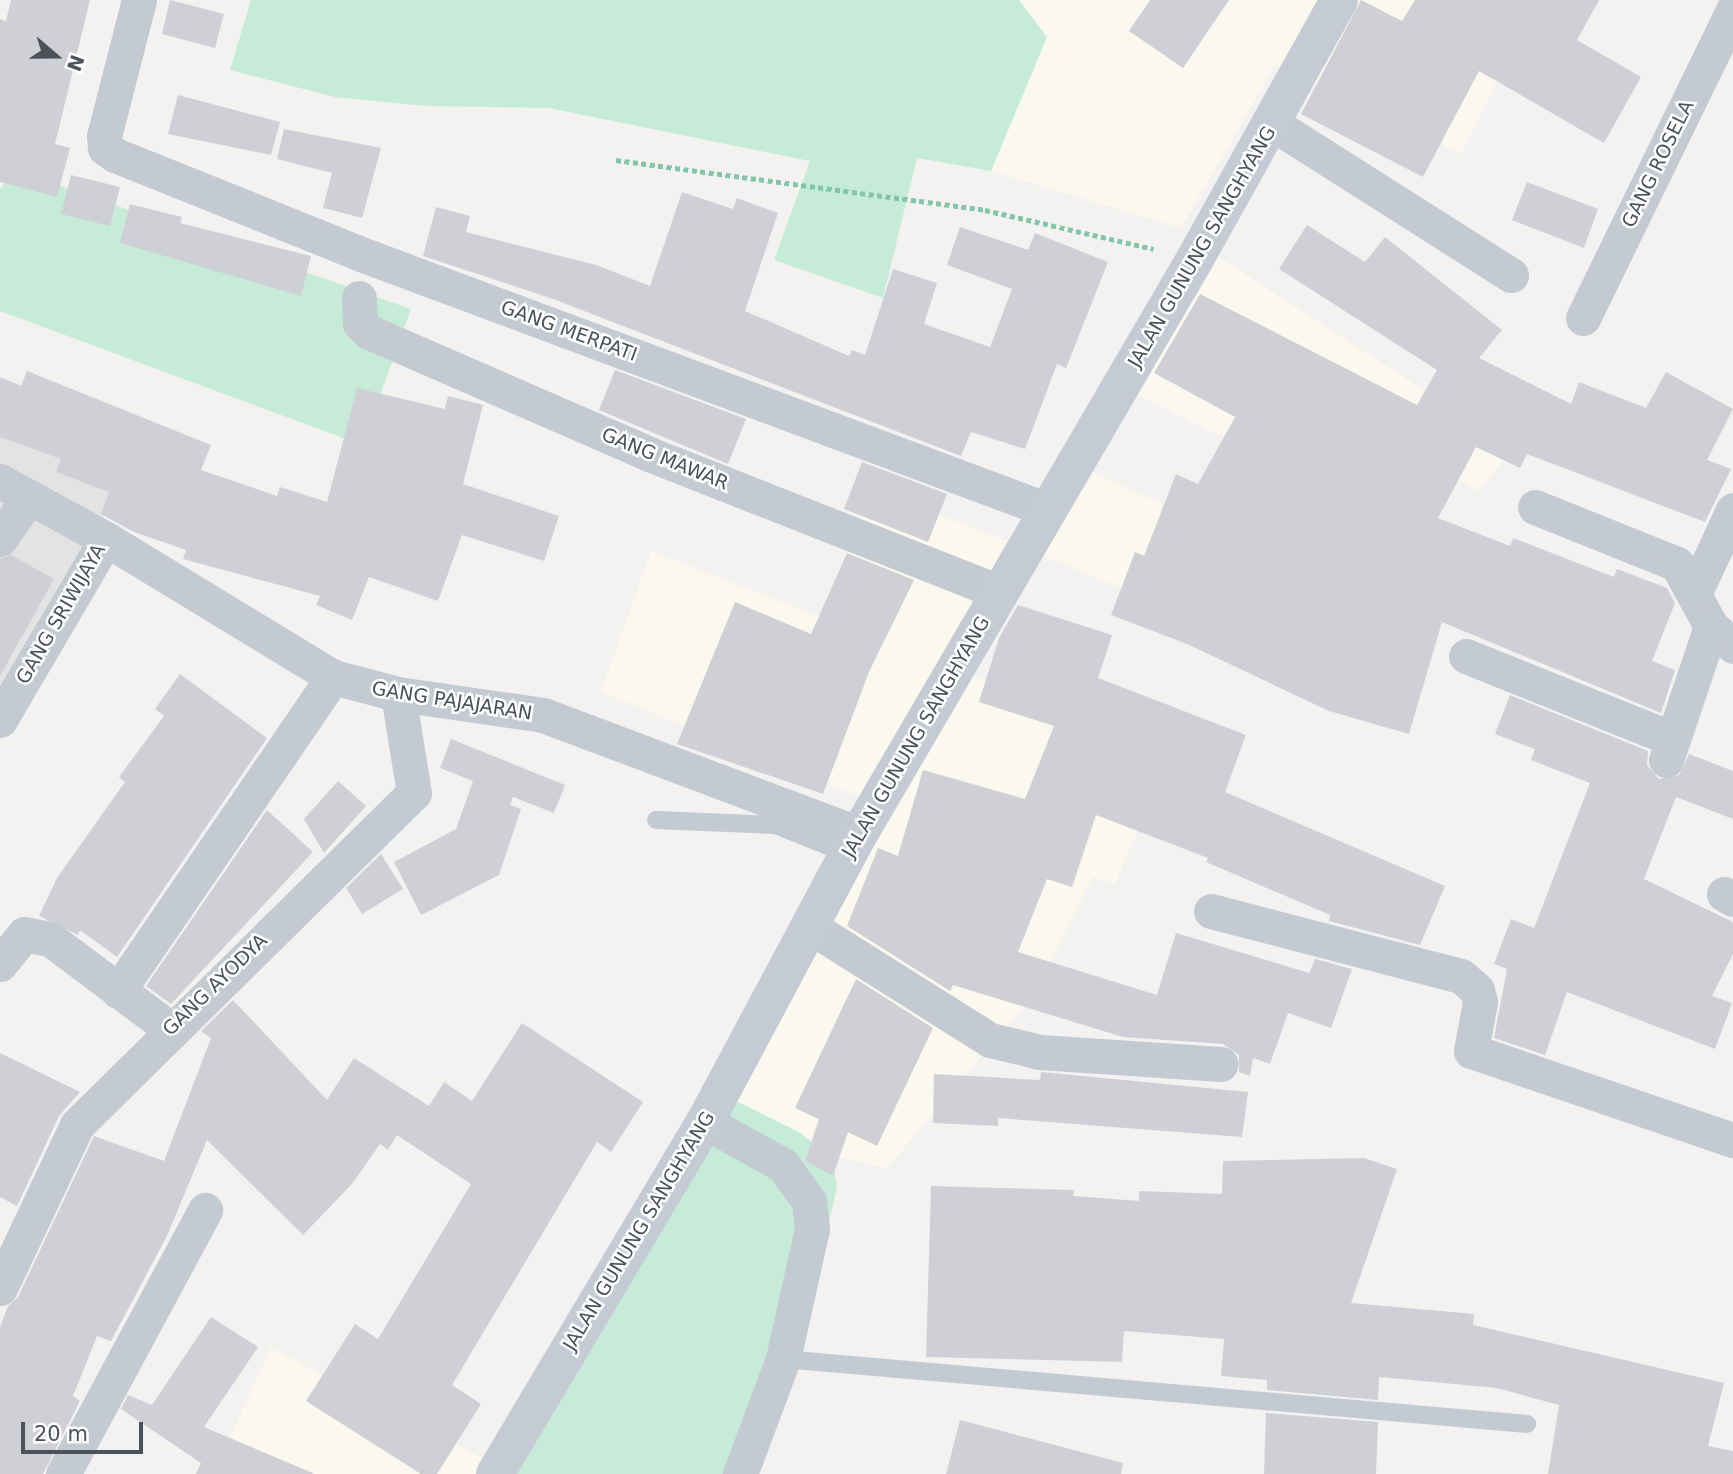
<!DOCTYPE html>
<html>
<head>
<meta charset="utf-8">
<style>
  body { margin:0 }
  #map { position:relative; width:1733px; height:1474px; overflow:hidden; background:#f3f2f1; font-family:"DejaVu Sans",sans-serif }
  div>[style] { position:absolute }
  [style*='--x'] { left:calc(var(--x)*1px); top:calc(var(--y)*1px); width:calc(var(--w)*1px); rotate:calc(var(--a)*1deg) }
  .commercial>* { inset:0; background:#fbf8ee }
  .education>* { inset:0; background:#e4e3e3 }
  .green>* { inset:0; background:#c6ebd8 }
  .building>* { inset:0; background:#cfd0d5 }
  .path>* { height:4.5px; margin-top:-2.25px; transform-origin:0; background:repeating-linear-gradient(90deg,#82c5ab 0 5px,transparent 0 8.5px) }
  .service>* { height:18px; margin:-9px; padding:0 9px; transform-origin:9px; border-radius:9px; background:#c4cad1 }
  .minor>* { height:35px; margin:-17.5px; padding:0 17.5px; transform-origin:17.5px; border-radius:17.5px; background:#c4cad1 }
  .secondary>* { height:38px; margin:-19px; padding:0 19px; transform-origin:19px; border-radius:19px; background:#c4cbd5 }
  span { translate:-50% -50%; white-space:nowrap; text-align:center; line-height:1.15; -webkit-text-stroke:5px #fff; paint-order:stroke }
  .street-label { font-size:19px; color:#4b525c }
  .north { position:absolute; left:21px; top:21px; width:70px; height:70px; -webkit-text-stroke:5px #fff; paint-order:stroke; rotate:110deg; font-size:19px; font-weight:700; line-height:28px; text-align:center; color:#4b525c }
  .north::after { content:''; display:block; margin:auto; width:24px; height:32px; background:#4b525c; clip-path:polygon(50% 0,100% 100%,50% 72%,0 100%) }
  .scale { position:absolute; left:21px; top:1422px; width:122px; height:32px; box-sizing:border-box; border:4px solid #4b525c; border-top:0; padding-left:9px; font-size:21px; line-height:24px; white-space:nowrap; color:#4b525c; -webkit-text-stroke:5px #fff; paint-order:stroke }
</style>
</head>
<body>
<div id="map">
  <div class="commercial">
    <i style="clip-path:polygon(1019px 0,1484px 0,1527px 22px,1461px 154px,1274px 66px,1181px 228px,991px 171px,1047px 37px)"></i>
    <i style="clip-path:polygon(1197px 243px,1480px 427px,1512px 449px,1479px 491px,1338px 416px,1306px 479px,1117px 384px)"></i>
    <i style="clip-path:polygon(1072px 463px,1395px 608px,1336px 679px,1025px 548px,957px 670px,1104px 720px,1149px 804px,1115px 884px,1093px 877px,1032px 997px,887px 1168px,832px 1156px,797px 1131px,710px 1088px,870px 801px,601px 692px,651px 551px,820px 617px,873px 488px,1024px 548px)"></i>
    <i style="clip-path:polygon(271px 1348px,490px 1462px,483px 1474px,213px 1474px)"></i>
  </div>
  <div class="education">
    <i style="clip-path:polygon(0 421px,118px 491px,0 700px)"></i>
  </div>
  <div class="green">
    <i style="clip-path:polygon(251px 0,1019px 0,1047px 37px,991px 171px,917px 158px,883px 298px,774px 260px,810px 161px,549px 108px,426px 106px,335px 97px,230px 70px)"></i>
    <i style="clip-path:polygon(15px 170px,411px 309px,362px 445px,0 311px,0 189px)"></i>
    <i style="clip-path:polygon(710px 1088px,797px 1131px,832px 1156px,837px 1187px,810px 1308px,755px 1474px,483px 1474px)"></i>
  </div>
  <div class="building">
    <i style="clip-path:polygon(11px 0,90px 0,55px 144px,70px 148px,57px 197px,0 182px,0 19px,6px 21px)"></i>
    <i style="clip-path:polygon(170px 0,224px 14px,215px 48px,162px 34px)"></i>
    <i style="clip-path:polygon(1150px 0,1229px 0,1183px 68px,1129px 31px)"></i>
    <i style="clip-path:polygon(1361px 0,1402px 21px,1415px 0,1599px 0,1577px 40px,1641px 77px,1604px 143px,1479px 71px,1423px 177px,1301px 114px)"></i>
    <i style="clip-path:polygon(178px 95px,280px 122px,271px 155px,168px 134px)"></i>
    <i style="clip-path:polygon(284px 129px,381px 148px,362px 218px,323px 208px,332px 173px,277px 159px)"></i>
    <i style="clip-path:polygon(71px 175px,120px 187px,110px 226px,61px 214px)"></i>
    <i style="clip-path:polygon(1527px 182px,1598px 209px,1584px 248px,1512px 220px)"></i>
    <i style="clip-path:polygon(682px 192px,733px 209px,737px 198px,778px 213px,745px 311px,849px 356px,852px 350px,865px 355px,893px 269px,937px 283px,924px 324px,990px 347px,1012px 289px,947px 265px,960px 227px,1028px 250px,1035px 233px,1108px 262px,1066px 368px,1057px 364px,1025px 449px,971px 432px,961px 456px,553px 299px,423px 256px,436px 207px,470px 216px,466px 232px,596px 265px,650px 286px)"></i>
    <i style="clip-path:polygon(130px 204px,182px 217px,180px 223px,311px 256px,301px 296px,120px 243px)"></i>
    <i style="clip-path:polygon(1307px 225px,1365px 262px,1385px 237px,1502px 330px,1479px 358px,1571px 404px,1579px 382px,1646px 408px,1666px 372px,1733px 409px,1707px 460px,1731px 469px,1705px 522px,1527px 454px,1520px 468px,1476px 447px,1438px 518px,1510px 546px,1513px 538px,1614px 577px,1617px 569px,1667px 588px,1675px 603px,1652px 661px,1675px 670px,1661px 713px,1442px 622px,1409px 734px,1329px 711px,1187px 644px,1111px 615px,1135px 552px,1144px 556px,1176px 474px,1198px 484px,1235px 417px,1154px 373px,1200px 294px,1417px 405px,1437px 370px,1279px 269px)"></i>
    <i style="clip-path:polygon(615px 370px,746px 419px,728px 464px,599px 410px)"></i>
    <i style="clip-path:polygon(27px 371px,211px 445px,201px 470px,277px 496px,280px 487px,327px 502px,357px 388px,445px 409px,448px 396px,483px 405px,463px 484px,559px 516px,544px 561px,462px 535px,438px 601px,369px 577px,352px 620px,316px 605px,320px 596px,183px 559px,186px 550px,134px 532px,101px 514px,109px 492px,56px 472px,61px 459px,0 437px,0 377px,21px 386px)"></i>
    <i style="clip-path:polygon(862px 462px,947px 494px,928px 542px,844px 509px)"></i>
    <i style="clip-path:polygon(847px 553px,914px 580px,869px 672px,823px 794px,677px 744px,735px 602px,811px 634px)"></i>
    <i style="clip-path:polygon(11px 555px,54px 579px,0 676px,0 559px)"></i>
    <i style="clip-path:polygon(1018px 605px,1112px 635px,1098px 678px,1246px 735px,1225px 792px,1445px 886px,1420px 945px,1329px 921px,1330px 915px,1206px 862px,1208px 858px,1096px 815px,1072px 887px,1047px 879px,1018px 952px,1157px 995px,1176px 933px,1309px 973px,1315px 959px,1352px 969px,1331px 1028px,1288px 1013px,1270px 1064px,1253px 1058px,1250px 1076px,1239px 1072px,1239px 1055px,1223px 1044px,1123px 1037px,953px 985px,950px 991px,847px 926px,878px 848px,898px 856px,923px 770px,1025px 799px,1054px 726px,979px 702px,999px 638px)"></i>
    <i style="clip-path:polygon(180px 674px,267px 738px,117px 957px,80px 930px,78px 935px,39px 916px,57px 878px,125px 782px,119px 777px,164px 716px,155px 709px)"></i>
    <i style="clip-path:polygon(1510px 695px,1648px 751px,1647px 765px,1659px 779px,1679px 775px,1689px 754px,1733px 771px,1733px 819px,1676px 797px,1644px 879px,1733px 922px,1733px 954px,1712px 996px,1732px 1003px,1715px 1049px,1567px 992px,1545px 1055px,1494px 1038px,1507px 969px,1494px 964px,1511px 919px,1534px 928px,1590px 783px,1531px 760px,1535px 749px,1495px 734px)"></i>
    <i style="clip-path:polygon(451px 739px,565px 785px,554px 813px,513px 797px,510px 805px,521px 809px,499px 875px,421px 915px,394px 862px,456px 829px,473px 781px,440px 768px)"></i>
    <i style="clip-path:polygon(338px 781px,366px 806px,324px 853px,304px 819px)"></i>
    <i style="clip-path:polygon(267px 810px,313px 852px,171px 1004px,146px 986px)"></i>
    <i style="clip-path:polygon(381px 854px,403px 889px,362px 914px,346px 888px)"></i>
    <i style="clip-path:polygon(856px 979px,933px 1028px,877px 1146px,848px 1132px,833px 1176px,805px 1161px,819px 1119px,795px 1108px)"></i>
    <i style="clip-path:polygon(233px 1000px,327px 1100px,354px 1058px,429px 1106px,444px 1082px,472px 1101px,522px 1023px,643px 1102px,611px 1152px,597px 1142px,452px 1385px,481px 1404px,437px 1474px,421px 1474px,306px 1401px,355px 1324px,378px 1339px,471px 1184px,397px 1135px,388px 1150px,380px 1144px,352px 1184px,303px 1235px,207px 1140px,167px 1236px,111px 1341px,97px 1336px,73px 1396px,80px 1401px,43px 1474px,0 1474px,0 1327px,8px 1306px,18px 1297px,94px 1136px,164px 1161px,211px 1038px,201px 1031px)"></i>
    <i style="clip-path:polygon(0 1053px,80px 1092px,59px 1116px,17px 1206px,0 1197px)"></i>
    <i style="clip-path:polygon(1041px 1072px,1248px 1092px,1242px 1137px,998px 1118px,998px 1126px,933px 1123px,934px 1074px,1040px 1080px)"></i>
    <i style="clip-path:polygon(1364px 1158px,1397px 1169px,1351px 1303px,1474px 1314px,1473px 1325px,1724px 1383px,1708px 1446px,1733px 1451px,1733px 1474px,1548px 1474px,1559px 1405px,1497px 1388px,1379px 1377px,1378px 1400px,1267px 1390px,1267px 1380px,1221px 1376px,1224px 1339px,1124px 1331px,1122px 1362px,926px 1357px,931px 1186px,1074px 1190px,1073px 1196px,1139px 1201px,1139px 1191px,1222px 1194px,1223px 1161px)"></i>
    <i style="clip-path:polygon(211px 1317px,258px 1347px,204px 1427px,315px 1474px,196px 1474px,201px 1463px,121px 1409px,128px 1395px,152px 1405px)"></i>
    <i style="clip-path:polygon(1266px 1413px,1378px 1422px,1376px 1474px,1264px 1474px)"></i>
    <i style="clip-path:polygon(960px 1420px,1123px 1463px,1121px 1474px,946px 1474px)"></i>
  </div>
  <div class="path">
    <i style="--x:616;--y:160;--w:372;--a:7.7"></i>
    <i style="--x:985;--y:210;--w:173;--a:13"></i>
  </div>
  <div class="service">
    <i style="--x:656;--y:820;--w:119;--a:2.4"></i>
    <i style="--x:775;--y:825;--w:79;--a:21.7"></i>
    <i style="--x:783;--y:1359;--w:747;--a:4.99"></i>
  </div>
  <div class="minor">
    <i style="--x:139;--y:0;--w:140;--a:104.4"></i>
    <i style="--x:104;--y:136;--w:12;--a:85"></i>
    <i style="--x:105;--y:148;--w:12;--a:35"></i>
    <i style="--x:115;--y:155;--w:274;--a:21.9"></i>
    <i style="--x:369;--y:257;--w:725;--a:20.44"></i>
    <i style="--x:1273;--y:124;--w:282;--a:32.4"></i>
    <i style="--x:359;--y:298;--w:25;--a:88"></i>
    <i style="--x:360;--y:323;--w:13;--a:45"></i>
    <i style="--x:369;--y:332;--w:305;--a:23.5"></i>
    <i style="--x:649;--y:454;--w:377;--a:21.5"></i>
    <i style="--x:1583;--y:318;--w:343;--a:-64"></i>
    <i style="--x:0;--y:481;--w:121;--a:28.7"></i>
    <i style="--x:106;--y:539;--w:210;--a:120.4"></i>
    <i style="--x:1535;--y:507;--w:153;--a:21.9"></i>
    <i style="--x:1677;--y:564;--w:71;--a:61.3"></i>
    <i style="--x:1711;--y:626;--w:30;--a:42"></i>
    <i style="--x:0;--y:539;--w:51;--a:-55.4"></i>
    <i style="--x:106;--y:539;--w:266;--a:31.3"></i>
    <i style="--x:333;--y:677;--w:67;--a:14.7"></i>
    <i style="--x:398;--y:694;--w:147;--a:8.2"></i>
    <i style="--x:543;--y:715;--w:338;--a:20.6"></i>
    <i style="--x:1696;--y:590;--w:88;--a:-65.2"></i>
    <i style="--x:1466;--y:656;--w:222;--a:21.9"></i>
    <i style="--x:1666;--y:760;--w:141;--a:-71.4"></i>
    <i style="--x:1724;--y:894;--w:10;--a:29"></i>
    <i style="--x:1211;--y:911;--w:258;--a:14.6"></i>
    <i style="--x:1461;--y:976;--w:21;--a:41"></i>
    <i style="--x:1477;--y:990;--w:12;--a:76"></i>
    <i style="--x:1480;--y:1002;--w:50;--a:100.4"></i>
    <i style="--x:1471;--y:1051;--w:277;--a:18.8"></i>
    <i style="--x:809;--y:926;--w:214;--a:32.2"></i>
    <i style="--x:990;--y:1040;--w:51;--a:13.5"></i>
    <i style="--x:1040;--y:1052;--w:181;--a:3.8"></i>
    <i style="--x:0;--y:964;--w:38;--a:-51"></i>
    <i style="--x:24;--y:934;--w:26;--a:11"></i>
    <i style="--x:50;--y:939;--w:149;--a:36.8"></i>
    <i style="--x:118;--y:991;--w:381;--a:-55.6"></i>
    <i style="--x:705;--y:1122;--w:89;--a:28.9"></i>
    <i style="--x:783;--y:1165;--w:44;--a:54.2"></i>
    <i style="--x:809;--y:1201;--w:28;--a:84"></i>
    <i style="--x:812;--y:1229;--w:133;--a:102.6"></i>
    <i style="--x:783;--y:1359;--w:123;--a:110.5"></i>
    <i style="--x:0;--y:1288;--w:180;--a:-64.7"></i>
    <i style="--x:77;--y:1125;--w:473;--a:-44.6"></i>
    <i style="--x:414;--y:793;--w:100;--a:-99.2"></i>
    <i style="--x:63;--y:1474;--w:300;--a:-61.7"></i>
  </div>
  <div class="secondary">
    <i style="--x:495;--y:1474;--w:410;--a:-59.2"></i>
    <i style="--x:705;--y:1122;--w:327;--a:-61.9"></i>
    <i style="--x:859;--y:834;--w:666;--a:-59.7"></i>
    <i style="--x:1195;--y:259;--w:296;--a:-60.9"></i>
  </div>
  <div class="street-label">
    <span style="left:1658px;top:164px;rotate:-64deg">GANG ROSELA</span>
    <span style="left:1202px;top:247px;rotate:-60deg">JALAN GUNUNG SANGHYANG</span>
    <span style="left:569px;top:331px;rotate:20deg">GANG MERPATI</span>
    <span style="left:665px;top:459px;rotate:22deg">GANG MAWAR</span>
    <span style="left:61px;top:614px;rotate:-60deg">GANG SRIWIJAYA</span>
    <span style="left:452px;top:701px;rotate:9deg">GANG PAJAJARAN</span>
    <span style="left:916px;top:737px;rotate:-60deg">JALAN GUNUNG SANGHYANG</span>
    <span style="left:215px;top:985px;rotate:-44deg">GANG AYODYA</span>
    <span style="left:639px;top:1231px;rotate:-59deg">JALAN GUNUNG SANGHYANG</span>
  </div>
  <div class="north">N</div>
  <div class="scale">20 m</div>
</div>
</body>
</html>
